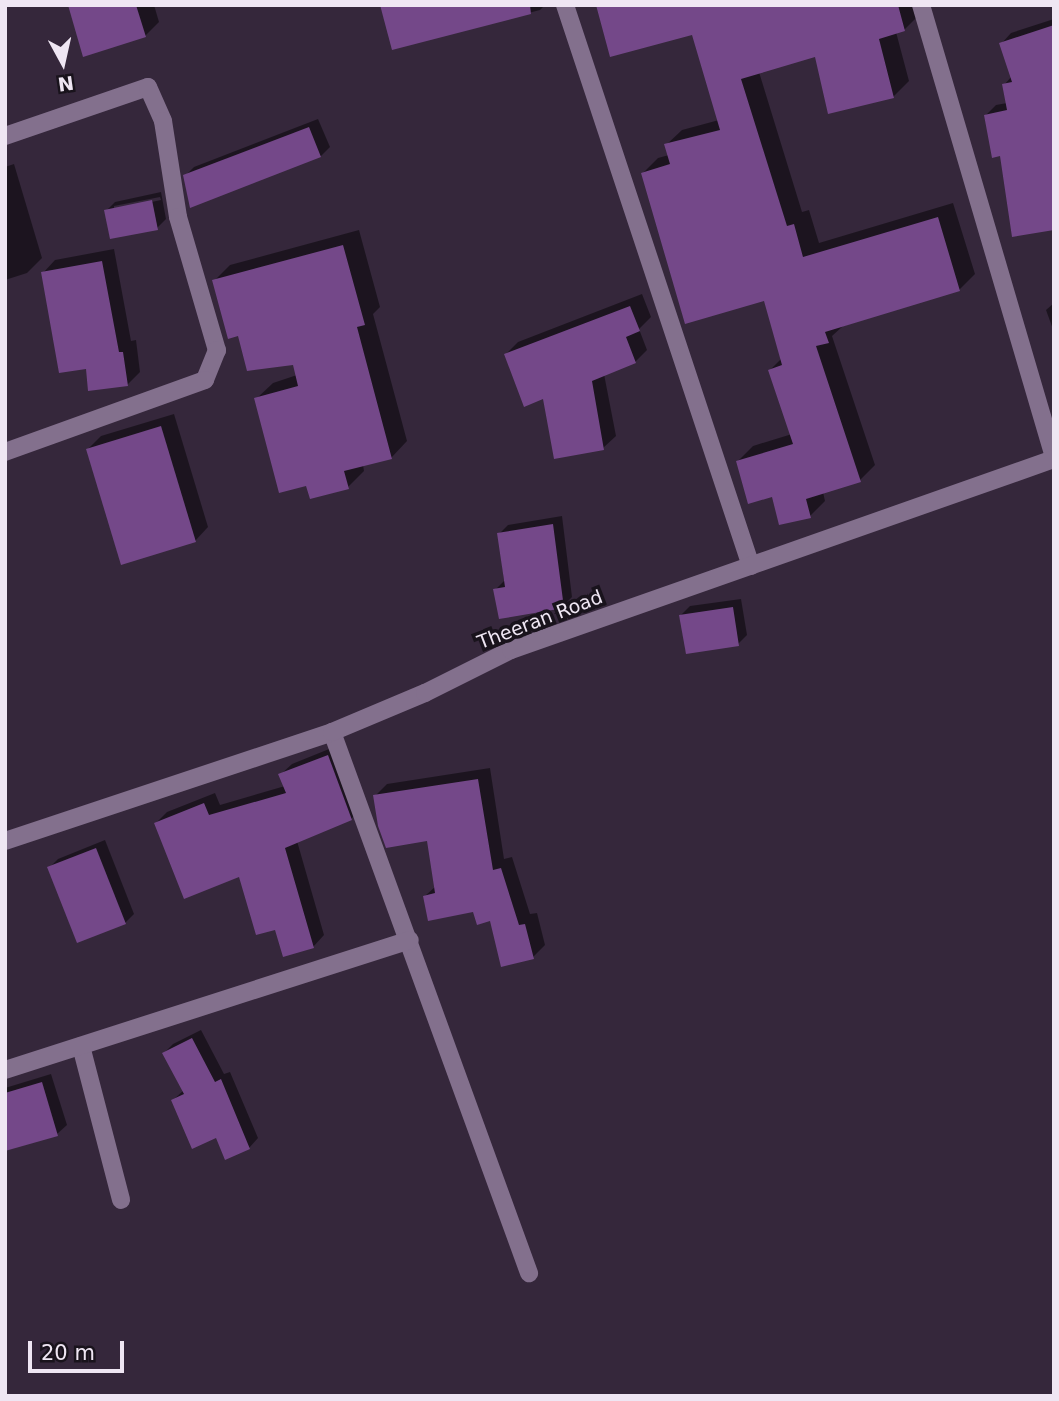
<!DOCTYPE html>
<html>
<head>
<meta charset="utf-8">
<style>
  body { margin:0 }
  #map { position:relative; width:1059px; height:1401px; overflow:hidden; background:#35273b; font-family:"DejaVu Sans",sans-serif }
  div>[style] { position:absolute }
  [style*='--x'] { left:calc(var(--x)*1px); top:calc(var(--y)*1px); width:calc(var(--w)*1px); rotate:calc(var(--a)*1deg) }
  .shadow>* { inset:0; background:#0007 }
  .building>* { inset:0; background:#744889 }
  .minor>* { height:18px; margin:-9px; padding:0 9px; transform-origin:9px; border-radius:9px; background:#83708d }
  span { translate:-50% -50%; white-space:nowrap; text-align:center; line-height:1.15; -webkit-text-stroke:7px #19131c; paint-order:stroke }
  .street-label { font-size:19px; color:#efe6f3 }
  .frame { position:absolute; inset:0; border:7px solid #efe6f3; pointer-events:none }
  .north { position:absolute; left:28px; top:28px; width:70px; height:70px; -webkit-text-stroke:5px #19131c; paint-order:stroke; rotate:172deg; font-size:19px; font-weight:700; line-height:28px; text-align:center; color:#efe6f3 }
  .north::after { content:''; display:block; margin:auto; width:24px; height:32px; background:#efe6f3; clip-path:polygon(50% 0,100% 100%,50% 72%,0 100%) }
  .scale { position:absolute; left:28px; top:1341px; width:96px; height:32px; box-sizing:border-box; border:4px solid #efe6f3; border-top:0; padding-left:9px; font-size:21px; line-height:24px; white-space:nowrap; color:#efe6f3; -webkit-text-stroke:5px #19131c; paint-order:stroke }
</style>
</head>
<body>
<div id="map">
  <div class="shadow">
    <i style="clip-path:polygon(69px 5px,154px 5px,159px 22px,145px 36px)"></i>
    <i style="clip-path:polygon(380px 5px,545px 5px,540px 10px,393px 48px)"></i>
    <i style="clip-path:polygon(598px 5px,917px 5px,920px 14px,905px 29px,896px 32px,909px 81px,893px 97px,816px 55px,759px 72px,802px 212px,809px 210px,819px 243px,953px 203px,975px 274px,959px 290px,843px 326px,832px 336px,875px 465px,860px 480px,823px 492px,825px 501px,810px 516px,774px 494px,738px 461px,753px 446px,792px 434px,770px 370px,782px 358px,765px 299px,643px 173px,658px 158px,669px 155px,666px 145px,682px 130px,719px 120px,693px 33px)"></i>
    <i style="clip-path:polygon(1054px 19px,1054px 229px,1001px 154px,986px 115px,996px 105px,1007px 103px,1004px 85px,1012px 76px,1001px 44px,1011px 33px)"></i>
    <i style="clip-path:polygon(318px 119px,330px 147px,321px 156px,191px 206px,185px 176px,194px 167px)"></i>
    <i style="clip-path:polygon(14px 164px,42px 258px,27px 273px,5px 280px,5px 167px)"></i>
    <i style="clip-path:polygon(evenodd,161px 192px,166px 219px,157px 228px,106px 211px,115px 202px,161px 192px,160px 197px,161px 200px,114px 210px,114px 206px,160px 197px)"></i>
    <i style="clip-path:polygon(359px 230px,380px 307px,373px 314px,407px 441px,391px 458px,363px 465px,364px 471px,348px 487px,308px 484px,256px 399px,273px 383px,297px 375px,295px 363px,239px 334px,214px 281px,230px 265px)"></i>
    <i style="clip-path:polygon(114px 249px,131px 341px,136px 340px,140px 372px,127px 385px,87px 367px,43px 273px,55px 260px)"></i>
    <i style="clip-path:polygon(642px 294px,651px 317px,639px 329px,647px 350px,635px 362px,604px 374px,616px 436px,603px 448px,545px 397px,506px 354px,518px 342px)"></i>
    <i style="clip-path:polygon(1054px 303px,1054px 332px,1046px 310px)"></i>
    <i style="clip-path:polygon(174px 414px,208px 527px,195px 541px,88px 449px,101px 436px)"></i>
    <i style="clip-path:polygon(562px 516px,572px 597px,563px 606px,495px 590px,504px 581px,499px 534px,508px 525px)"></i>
    <i style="clip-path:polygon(741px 599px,747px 635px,738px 644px,681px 615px,690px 606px)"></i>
    <i style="clip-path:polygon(339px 745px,362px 808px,351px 819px,297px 841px,324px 935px,313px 947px,276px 927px,240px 874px,156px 823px,167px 812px,215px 793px,220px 805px,285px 786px,280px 775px,292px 764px)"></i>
    <i style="clip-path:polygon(490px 768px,504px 859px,512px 857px,530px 914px,537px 913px,545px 945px,533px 957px,491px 919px,474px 910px,425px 896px,436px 886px,428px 839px,375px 796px,387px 784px)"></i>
    <i style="clip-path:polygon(105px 840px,134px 914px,125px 923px,49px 868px,58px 859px)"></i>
    <i style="clip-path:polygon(201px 1030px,224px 1074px,230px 1072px,258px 1138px,249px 1148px,217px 1136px,173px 1100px,184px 1090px,164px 1053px,173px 1044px)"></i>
    <i style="clip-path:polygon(51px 1074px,67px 1125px,57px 1134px,5px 1149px,5px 1088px)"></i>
  </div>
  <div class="building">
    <i style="clip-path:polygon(68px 5px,136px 5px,146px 37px,83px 57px)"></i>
    <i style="clip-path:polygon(380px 5px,530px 5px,531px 14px,392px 50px)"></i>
    <i style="clip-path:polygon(596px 5px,898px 5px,905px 31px,879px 39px,894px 98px,828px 114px,815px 57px,741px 79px,787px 226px,794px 224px,803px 257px,938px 217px,960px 291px,825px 332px,829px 343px,816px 346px,861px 482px,806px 499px,811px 518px,779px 525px,772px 497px,748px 504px,736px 461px,793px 444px,768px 370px,782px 365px,764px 301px,685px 324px,641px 173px,670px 164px,664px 144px,720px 130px,692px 35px,610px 57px)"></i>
    <i style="clip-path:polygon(1054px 25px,1054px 230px,1012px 237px,1000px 156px,992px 158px,984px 115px,1007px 110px,1002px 84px,1012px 82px,999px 43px)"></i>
    <i style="clip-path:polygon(309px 127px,321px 157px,190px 208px,183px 175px)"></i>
    <i style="clip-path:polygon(152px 200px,158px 230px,110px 239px,104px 210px)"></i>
    <i style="clip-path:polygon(343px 245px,365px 325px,357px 327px,392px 459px,344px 471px,349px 489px,310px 499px,306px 486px,279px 493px,254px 398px,298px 386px,293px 365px,247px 371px,238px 336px,228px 339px,212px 280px)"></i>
    <i style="clip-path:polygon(102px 261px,119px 352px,123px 352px,128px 386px,88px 391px,86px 369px,59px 373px,41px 272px)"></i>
    <i style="clip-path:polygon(630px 306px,640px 331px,626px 337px,636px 363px,592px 381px,604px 450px,554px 459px,543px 399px,524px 407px,504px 354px)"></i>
    <i style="clip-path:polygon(161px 426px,196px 542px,121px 565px,86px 449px)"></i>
    <i style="clip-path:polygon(553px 524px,564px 608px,499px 619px,493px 589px,505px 587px,497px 533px)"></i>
    <i style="clip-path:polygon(733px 607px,739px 646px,686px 654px,679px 615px)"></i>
    <i style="clip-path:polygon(328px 755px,352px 820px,285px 848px,314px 948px,283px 957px,275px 930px,256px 935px,239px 877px,184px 899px,154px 823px,204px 803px,209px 815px,286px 793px,278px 774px)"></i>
    <i style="clip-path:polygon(478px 779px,493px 870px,501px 868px,519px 925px,525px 924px,534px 959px,501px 967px,490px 921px,477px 925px,473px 912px,428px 921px,423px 896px,435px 893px,427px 841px,386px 848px,378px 826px,373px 795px)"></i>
    <i style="clip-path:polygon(96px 848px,126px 924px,77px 943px,47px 867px)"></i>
    <i style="clip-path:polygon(192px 1038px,215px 1082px,221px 1079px,250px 1149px,225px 1160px,216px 1138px,192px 1149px,171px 1100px,184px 1094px,162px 1053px)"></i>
    <i style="clip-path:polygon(42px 1082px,58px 1136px,5px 1151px,5px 1093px)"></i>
  </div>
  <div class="minor">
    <i style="--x:565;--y:5;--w:591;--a:71.66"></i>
    <i style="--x:921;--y:5;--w:471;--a:73.6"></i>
    <i style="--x:5;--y:136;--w:151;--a:-18.9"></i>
    <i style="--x:148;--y:87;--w:37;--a:66"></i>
    <i style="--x:163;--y:121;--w:97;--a:81.1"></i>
    <i style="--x:178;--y:217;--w:139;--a:73.7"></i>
    <i style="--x:217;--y:350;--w:32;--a:112"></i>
    <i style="--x:205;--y:380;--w:213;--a:160.2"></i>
    <i style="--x:332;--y:732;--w:576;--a:69.99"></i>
    <i style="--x:5;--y:841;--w:345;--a:-18.4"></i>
    <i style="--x:332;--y:732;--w:101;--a:-22.8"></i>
    <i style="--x:425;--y:693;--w:96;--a:-26.6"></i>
    <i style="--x:511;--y:650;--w:576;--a:-19.38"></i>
    <i style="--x:81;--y:1046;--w:159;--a:75.4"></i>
    <i style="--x:5;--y:1070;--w:425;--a:-17.8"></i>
  </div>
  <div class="street-label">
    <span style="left:540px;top:620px;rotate:-21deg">Theeran Road</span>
  </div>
  <div class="frame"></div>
  <div class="north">N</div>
  <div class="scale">20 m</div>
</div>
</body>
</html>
